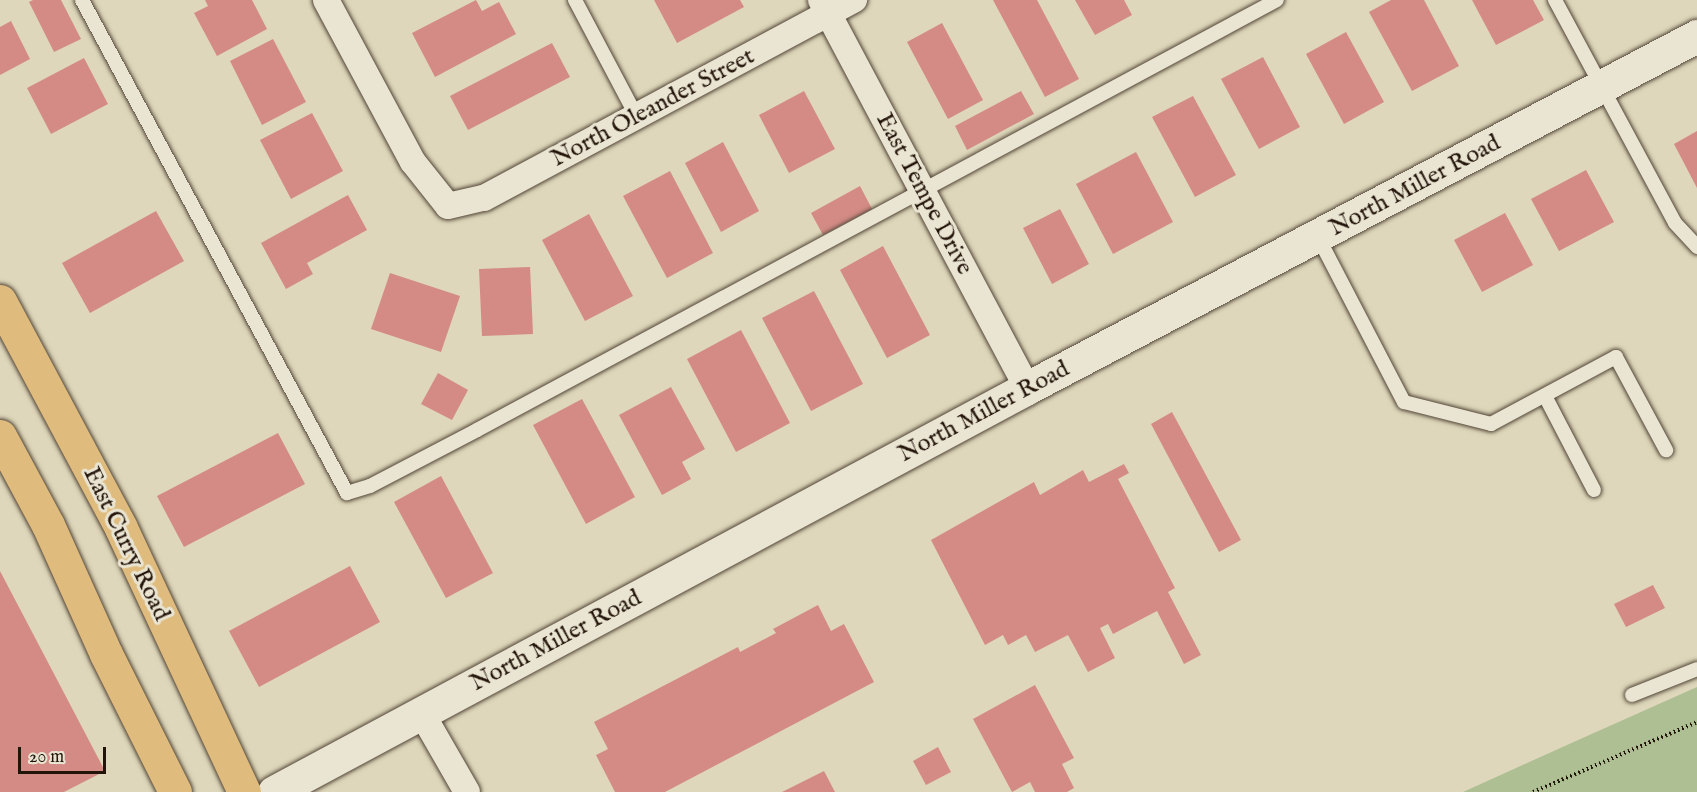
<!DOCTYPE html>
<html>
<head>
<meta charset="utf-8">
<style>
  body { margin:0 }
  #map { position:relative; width:1697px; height:792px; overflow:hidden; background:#ded7bb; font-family:"IM FELL English",serif }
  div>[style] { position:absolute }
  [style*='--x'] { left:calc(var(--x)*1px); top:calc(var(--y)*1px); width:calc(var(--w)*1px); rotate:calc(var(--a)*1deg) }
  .green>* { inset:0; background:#adbf93 }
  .building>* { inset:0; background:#d48b85 }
  .path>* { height:4px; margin-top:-2px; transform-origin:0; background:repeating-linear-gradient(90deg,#23140a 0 1.5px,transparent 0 4.5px) }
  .roads { filter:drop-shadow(0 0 2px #524536) drop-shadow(0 0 2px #524536) }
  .lane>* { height:14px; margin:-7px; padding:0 7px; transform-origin:7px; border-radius:7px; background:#eae5d3 }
  .street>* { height:26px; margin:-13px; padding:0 13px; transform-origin:13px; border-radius:13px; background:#eae5d3 }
  .secondary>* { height:33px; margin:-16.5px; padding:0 16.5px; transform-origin:16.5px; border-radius:16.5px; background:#eae5d3 }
  .primary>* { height:33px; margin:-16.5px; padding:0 16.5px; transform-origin:16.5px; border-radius:16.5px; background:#dfbc7e }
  span { translate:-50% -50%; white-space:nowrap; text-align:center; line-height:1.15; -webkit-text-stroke:6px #eae5d3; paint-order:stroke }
  .street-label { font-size:24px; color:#23140a }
  .scale { position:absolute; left:18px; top:747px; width:88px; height:27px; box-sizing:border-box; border:3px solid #23140a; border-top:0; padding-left:8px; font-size:18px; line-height:21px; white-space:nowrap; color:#23140a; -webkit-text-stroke:4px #eae5d3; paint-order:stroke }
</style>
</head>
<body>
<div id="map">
  <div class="green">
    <i style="clip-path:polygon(1697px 687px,1697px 792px,1463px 792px,1567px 745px)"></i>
  </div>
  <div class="building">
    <i style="clip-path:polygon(33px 0,61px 0,81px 39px,54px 52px,29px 2px)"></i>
    <i style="clip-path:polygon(205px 0,252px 0,267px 29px,217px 56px,194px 13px,208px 6px)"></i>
    <i style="clip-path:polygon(476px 0,482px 11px,499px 2px,516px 34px,435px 77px,412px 33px)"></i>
    <i style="clip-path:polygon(654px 0,740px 0,744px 7px,677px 43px)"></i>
    <i style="clip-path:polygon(993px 0,1037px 0,1079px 79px,1045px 97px)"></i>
    <i style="clip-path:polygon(1075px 0,1124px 0,1132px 15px,1095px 35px)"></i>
    <i style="clip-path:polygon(1391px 0,1424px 0,1459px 66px,1412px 91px,1369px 12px)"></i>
    <i style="clip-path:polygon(1472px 0,1533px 0,1544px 20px,1496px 45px)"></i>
    <i style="clip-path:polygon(11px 21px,30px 59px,0 75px,0 27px)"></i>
    <i style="clip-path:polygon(942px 23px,983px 100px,948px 119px,907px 42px)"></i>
    <i style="clip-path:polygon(1346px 32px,1384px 102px,1344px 124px,1306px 54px)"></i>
    <i style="clip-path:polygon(273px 39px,306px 102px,262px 125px,230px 61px)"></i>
    <i style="clip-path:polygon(552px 43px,570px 77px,468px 130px,450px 96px)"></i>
    <i style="clip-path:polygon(1263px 57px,1300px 127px,1259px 149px,1221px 79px)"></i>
    <i style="clip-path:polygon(84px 58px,108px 104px,51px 134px,27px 88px)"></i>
    <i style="clip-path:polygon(804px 91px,835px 149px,789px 173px,759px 115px)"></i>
    <i style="clip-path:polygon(1021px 91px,1034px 114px,967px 150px,955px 126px)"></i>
    <i style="clip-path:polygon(1193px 96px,1236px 175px,1195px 197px,1152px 117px)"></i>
    <i style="clip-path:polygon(312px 113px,343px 171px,291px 199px,260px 140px)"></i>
    <i style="clip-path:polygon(1697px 131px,1697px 188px,1674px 144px)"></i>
    <i style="clip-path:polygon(723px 142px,759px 211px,721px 232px,685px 163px)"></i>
    <i style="clip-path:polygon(1136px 152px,1173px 222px,1113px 254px,1076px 184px)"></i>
    <i style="clip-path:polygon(1586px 170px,1614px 222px,1559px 251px,1531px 199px)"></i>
    <i style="clip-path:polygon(670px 171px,713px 253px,667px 278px,623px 196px)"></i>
    <i style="clip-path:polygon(860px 186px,872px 209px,823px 235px,811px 213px)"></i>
    <i style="clip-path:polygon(348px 195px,367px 230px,307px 263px,313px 274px,286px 289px,261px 243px)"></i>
    <i style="clip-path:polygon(1060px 209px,1089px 264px,1052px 284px,1023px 228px)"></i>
    <i style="clip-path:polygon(156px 211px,184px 261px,90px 313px,62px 263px)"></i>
    <i style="clip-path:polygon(1505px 213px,1533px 265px,1482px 292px,1454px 240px)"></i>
    <i style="clip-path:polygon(589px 214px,633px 296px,585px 321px,542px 240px)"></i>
    <i style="clip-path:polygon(883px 246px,930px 335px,887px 358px,840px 270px)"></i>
    <i style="clip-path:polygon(530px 267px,533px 334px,482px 336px,479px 269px)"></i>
    <i style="clip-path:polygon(390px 273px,460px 296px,441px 352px,371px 329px)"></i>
    <i style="clip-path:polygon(814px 291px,863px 384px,811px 411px,762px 318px)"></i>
    <i style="clip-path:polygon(741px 330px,790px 423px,736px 452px,687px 359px)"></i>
    <i style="clip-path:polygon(438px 373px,468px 390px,452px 420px,421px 404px)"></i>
    <i style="clip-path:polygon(671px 387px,705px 449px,682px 462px,691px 479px,662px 495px,619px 415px)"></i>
    <i style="clip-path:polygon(582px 399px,635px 497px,586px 524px,533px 425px)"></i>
    <i style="clip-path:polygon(1172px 412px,1241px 540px,1219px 552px,1151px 424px)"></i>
    <i style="clip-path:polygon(278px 433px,305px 484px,184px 547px,157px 496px)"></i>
    <i style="clip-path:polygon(1124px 464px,1129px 473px,1118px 479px,1175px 588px,1168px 592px,1201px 655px,1184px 664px,1157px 611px,1113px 634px,1108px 624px,1100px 628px,1115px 658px,1088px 672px,1068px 635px,1035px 652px,1026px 635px,1008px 645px,1003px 635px,985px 645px,931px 540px,1034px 482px,1040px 495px,1083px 470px,1089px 482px)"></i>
    <i style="clip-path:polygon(441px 476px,493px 573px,446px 598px,394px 502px)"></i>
    <i style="clip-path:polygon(350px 566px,380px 622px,259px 687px,229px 631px)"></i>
    <i style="clip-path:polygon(0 571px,105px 771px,64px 792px,0 792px)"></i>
    <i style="clip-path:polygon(1653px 585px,1665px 608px,1626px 627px,1614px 604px)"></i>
    <i style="clip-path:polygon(818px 605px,831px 631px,844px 624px,874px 682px,665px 792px,615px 792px,596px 755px,608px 749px,594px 722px,738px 647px,740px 652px,776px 633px,773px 629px)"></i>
    <i style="clip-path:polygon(1035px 685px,1074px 758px,1062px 764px,1074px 788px,1067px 792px,1035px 792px,1030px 782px,1012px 792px,973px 719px)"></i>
    <i style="clip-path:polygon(938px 747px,951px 772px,926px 785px,913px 761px)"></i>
    <i style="clip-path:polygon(824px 771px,835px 792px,782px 792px)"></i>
  </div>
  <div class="path">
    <i style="--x:1533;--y:792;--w:178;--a:-23.1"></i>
  </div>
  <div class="roads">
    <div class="lane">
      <i style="--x:82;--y:0;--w:560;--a:61.74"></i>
      <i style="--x:347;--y:493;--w:24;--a:-17"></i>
      <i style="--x:370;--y:486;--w:121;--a:-27.6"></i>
      <i style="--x:477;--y:430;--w:908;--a:-28.26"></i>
      <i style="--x:575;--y:0;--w:132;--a:62.1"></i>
      <i style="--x:1555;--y:0;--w:253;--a:61.7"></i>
      <i style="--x:1675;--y:223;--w:33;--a:47"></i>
      <i style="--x:1318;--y:237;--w:186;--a:62.5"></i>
      <i style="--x:1404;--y:402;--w:90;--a:14.2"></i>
      <i style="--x:1491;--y:424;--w:142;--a:-28.2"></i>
      <i style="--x:1616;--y:357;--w:106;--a:61.7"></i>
      <i style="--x:1545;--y:396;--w:106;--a:62.5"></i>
      <i style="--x:1632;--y:695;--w:70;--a:-21.8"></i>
    </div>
    <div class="street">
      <i style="--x:326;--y:0;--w:184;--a:61.8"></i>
      <i style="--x:413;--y:162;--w:56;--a:51.5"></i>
      <i style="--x:448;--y:206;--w:37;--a:-13"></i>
      <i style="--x:484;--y:198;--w:420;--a:-28.2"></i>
      <i style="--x:821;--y:0;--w:439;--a:62"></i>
      <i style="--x:421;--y:712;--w:92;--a:60.1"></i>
    </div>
    <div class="secondary">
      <i style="--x:274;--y:792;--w:855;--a:-28.21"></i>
      <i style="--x:1027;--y:388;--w:757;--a:-27.72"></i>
    </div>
    <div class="primary">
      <i style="--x:0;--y:301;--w:257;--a:61.9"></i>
      <i style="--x:121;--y:528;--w:291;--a:65"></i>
      <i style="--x:0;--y:436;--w:101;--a:61.7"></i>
      <i style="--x:48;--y:525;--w:141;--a:65.8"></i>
      <i style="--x:106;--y:654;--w:154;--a:63.4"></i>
    </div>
  </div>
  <div class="street-label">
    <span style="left:653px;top:108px;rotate:-28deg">North Oleander Street</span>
    <span style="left:1415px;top:186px;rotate:-28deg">North Miller Road</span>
    <span style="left:924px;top:194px;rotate:62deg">East Tempe Drive</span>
    <span style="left:984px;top:412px;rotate:-28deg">North Miller Road</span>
    <span style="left:126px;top:544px;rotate:64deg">East Curry Road</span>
    <span style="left:556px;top:641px;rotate:-28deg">North Miller Road</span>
  </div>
  <div class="scale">20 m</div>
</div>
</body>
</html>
